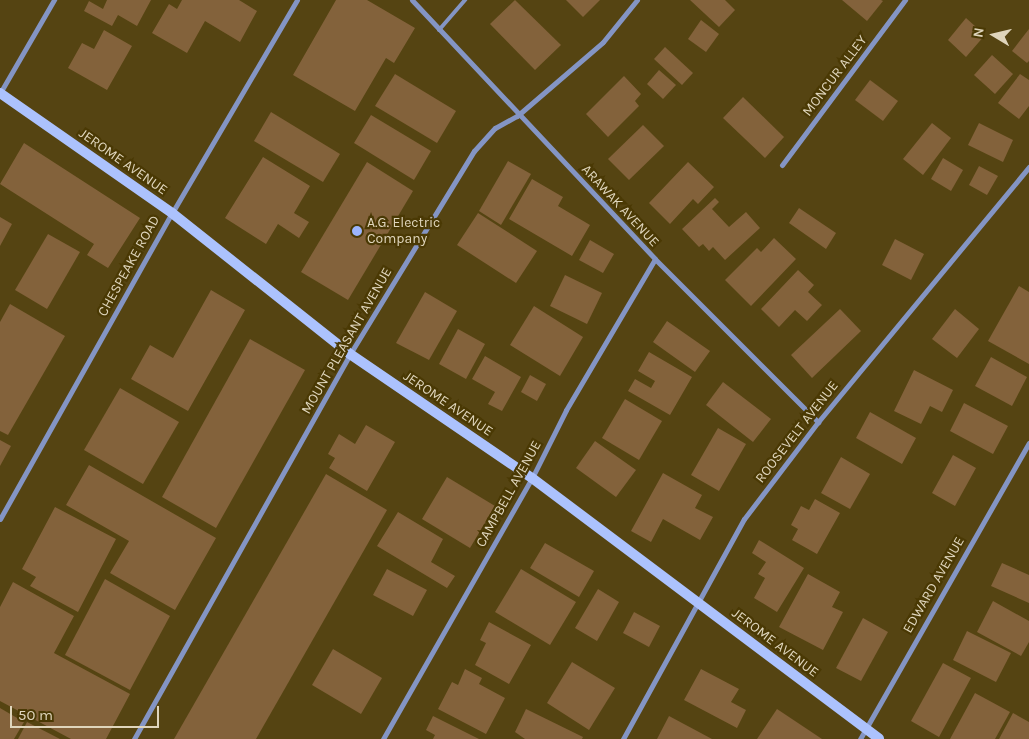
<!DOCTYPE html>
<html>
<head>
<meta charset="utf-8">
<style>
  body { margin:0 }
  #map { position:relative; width:1029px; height:739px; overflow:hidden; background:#554412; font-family:Karla,sans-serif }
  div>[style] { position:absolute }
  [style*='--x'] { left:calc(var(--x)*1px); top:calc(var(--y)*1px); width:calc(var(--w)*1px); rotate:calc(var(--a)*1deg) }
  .building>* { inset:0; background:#83623b }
  .lane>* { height:4px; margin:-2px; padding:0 2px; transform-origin:2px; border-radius:2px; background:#8495c4 }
  .street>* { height:5px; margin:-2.5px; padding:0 2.5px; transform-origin:2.5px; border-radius:2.5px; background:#8495c4 }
  .secondary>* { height:10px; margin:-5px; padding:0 5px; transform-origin:5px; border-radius:5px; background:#acc2fd }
  .dots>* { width:14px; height:14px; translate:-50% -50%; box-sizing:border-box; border:2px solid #4a3904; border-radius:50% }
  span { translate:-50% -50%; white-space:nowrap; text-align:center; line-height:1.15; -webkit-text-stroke:4.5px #4a3904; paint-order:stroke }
  .street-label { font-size:14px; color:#dfd5bc }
  .poi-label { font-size:14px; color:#dfd5bc }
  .left { translate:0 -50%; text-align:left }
  .north { position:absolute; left:969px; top:10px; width:50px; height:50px; -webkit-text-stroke:4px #4a3904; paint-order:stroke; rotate:279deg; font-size:14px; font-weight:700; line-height:20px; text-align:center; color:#dfd5bc }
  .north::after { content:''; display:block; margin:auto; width:18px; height:22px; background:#dfd5bc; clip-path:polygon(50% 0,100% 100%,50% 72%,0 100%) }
  .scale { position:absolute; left:10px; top:706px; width:149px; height:22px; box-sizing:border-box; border:2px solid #dfd5bc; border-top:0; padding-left:6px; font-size:15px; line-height:18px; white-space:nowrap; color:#dfd5bc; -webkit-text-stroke:4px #4a3904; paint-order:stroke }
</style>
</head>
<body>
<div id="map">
  <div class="building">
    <i style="clip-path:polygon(107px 0,151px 0,137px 26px,118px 15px,112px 26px,84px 11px,89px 1px,103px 9px)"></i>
    <i style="clip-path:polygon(182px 0,239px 0,257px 11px,240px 42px,205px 21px,187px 53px,152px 33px,169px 4px,177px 9px)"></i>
    <i style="clip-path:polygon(336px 0,367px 0,415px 28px,394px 63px,386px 58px,355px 111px,293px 75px)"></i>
    <i style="clip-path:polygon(515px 0,561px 45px,535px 70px,490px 24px)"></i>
    <i style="clip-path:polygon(566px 0,600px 0,583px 17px)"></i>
    <i style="clip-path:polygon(690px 0,725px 0,735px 10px,719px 27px)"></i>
    <i style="clip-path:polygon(842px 0,881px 0,883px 1px,867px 21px)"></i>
    <i style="clip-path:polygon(966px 18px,985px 35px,966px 57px,948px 40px)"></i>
    <i style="clip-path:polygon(701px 20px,719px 34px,706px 52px,688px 39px)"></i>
    <i style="clip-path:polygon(1029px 29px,1029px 61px,1027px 63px,1012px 51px)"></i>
    <i style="clip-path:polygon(104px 30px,132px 46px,107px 90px,68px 68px,82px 43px,94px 49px)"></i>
    <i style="clip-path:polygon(665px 47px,693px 73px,682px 85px,654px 59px)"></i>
    <i style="clip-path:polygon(992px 55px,1013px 74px,995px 94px,974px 75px)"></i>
    <i style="clip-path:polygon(659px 70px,676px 85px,663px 99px,647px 84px)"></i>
    <i style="clip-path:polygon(395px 74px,456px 111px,437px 143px,375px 106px)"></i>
    <i style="clip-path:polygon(1020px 74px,1029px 80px,1029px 106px,1019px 119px,998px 103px)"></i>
    <i style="clip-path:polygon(624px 76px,641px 94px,635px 101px,639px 106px,608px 137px,586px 114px)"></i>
    <i style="clip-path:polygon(870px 80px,898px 101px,883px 121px,855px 100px)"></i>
    <i style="clip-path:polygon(743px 97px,784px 137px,765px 158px,723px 118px)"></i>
    <i style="clip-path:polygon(271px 112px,340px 154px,323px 182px,254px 141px)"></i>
    <i style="clip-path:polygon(371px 115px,431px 151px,414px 180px,354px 143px)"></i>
    <i style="clip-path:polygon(932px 123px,951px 138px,923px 175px,903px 159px)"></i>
    <i style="clip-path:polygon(979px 123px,1013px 140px,1003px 162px,968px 145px)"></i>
    <i style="clip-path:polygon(643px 125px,664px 146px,629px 180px,608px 159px)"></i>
    <i style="clip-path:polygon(24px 143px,140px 218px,108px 268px,87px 255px,94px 244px,0 184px)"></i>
    <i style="clip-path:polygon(263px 157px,310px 186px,294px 213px,309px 222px,299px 238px,278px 224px,266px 244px,225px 218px)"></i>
    <i style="clip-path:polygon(943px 158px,963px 170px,951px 191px,931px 179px)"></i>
    <i style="clip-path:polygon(508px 161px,531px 174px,501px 225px,479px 211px)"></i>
    <i style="clip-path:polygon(367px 162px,413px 191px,348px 300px,301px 272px)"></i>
    <i style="clip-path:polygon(688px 162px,714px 187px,698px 204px,693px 199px,670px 224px,649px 203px)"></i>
    <i style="clip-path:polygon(979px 166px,998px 176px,987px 195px,969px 185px)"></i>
    <i style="clip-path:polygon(532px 179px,563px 197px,558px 206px,590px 225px,572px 256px,509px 219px)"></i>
    <i style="clip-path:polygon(715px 198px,719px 202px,712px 209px,729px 227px,746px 212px,760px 228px,725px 260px,713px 247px,709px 251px,703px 244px,699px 247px,682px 229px)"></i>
    <i style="clip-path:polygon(799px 208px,836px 233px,826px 249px,789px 223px)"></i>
    <i style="clip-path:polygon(478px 213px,537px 251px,516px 283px,457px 245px)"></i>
    <i style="clip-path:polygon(0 217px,12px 224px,0 246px)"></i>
    <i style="clip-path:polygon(48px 234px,80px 252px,47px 309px,15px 290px)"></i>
    <i style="clip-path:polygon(774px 238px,796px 259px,751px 306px,725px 280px,757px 248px,761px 252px)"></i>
    <i style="clip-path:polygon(895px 239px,924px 254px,911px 280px,882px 265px)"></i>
    <i style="clip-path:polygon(590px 240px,614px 254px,603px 273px,579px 260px)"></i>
    <i style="clip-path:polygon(798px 270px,814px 285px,808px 292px,822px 305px,807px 321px,795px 310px,779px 327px,761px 309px)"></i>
    <i style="clip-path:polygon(565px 275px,602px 293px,587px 324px,550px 306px)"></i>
    <i style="clip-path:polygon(1019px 286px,1029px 292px,1029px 364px,988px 341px)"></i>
    <i style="clip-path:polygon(211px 290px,245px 310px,188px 411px,131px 379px,150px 345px,173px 358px)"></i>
    <i style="clip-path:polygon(425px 292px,457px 311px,429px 360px,396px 343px)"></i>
    <i style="clip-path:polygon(10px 304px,65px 336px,8px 435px,0 431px,0 322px)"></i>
    <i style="clip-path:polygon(534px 306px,583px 337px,560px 376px,510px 345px)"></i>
    <i style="clip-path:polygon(840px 309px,861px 331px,812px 378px,791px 355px)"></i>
    <i style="clip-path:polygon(955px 309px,979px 329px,957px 358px,932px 339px)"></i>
    <i style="clip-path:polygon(667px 321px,710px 351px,695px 372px,653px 342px)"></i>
    <i style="clip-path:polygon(458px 329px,485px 344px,466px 379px,439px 364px)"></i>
    <i style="clip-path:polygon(250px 339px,305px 370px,216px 528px,162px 497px)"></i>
    <i style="clip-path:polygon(649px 352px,692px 377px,670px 415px,628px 391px,635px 379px,651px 388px,655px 381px,638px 371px)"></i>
    <i style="clip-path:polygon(485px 356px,521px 377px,502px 411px,488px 404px,495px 392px,472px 379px)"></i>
    <i style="clip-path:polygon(991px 357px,1027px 377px,1012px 406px,975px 386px)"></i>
    <i style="clip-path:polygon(914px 370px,953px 390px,942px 412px,930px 406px,921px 424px,894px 411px)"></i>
    <i style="clip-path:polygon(530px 375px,546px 384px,537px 401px,521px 392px)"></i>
    <i style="clip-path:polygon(723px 382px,771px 419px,753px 442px,706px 405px)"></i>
    <i style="clip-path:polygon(120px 388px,179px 422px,143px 484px,84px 450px)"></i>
    <i style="clip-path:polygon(625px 399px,662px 421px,639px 460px,602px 438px)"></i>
    <i style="clip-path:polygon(964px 403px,1008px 426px,993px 454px,950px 431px)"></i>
    <i style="clip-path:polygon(870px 412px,916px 438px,902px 464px,856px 438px)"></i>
    <i style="clip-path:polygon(366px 425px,395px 442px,367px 491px,329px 468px,335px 458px,328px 454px,339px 434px,355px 444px)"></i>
    <i style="clip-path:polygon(718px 428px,746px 444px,719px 491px,691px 475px)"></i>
    <i style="clip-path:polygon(0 440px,11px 446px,0 466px)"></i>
    <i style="clip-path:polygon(595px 441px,636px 470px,616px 497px,576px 468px)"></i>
    <i style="clip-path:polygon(953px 455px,976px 468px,955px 506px,932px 493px)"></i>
    <i style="clip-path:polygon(841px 457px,870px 474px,850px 509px,821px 493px)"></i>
    <i style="clip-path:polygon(89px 465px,216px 538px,175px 610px,110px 573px,129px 541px,66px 505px)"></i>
    <i style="clip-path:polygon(663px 473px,702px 495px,695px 508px,713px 517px,700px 540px,663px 519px,651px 542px,631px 531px)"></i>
    <i style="clip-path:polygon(326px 474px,387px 510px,256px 739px,174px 739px)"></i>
    <i style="clip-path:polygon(447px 477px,495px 506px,470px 548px,422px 519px)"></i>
    <i style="clip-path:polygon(815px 499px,840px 513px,817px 554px,792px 540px,798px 529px,791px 525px,801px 506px,809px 510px)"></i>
    <i style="clip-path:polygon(55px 507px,116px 539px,78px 612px,30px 586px,36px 577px,22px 569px)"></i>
    <i style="clip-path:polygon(398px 512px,443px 539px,431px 562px,455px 576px,447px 588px,377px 546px)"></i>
    <i style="clip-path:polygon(759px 540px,804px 568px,777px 612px,754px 598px,765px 578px,758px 574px,766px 562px,752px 553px)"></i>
    <i style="clip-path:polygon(545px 543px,594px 571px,579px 597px,530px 568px)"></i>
    <i style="clip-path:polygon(1002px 563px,1029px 575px,1029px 603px,991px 586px)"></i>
    <i style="clip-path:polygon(387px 569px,427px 590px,413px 616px,373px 595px)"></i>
    <i style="clip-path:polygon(521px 569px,576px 602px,550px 645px,495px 612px)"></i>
    <i style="clip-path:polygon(808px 574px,840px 592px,832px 607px,843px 612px,823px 650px,779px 627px)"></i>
    <i style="clip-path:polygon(105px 579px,170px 616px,130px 690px,65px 655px)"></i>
    <i style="clip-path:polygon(13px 582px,74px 616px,54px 653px,130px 694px,106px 739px,71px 739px,0 701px,0 607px)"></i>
    <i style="clip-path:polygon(598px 589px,619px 602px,597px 641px,575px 628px)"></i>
    <i style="clip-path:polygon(993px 601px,1029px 621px,1029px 642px,1021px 656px,977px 632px)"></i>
    <i style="clip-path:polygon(634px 612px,660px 626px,649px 647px,623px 633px)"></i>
    <i style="clip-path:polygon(863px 618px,888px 632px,861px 681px,836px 668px)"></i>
    <i style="clip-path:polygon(489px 622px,531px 645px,509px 684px,475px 665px,486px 643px,480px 640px)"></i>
    <i style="clip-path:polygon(967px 631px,1011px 653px,996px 682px,953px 660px)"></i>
    <i style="clip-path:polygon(333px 649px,382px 678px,361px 714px,312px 685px)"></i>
    <i style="clip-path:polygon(572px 662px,615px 688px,589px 730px,547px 703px)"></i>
    <i style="clip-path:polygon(943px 663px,971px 678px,939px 737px,911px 721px)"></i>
    <i style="clip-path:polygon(465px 669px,482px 678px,479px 684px,505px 698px,486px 734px,438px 709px,452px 682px,458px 685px)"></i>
    <i style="clip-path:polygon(701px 669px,739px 689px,731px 702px,746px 710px,737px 728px,684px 700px)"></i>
    <i style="clip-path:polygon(975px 693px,1010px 712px,995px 739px,950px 739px)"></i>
    <i style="clip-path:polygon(0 708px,24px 722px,14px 739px,0 739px)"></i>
    <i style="clip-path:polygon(526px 709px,583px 737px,582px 739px,525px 739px,515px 732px)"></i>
    <i style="clip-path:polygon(777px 709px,822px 739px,757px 739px)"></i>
    <i style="clip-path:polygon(1013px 713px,1029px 722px,1029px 739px,999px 739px)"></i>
    <i style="clip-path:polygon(433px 716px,479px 739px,433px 739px,435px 735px,426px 730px)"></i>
    <i style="clip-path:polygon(669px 716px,712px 739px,657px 739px)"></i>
    <i style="clip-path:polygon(27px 722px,60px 739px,18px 739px)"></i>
  </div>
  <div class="lane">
    <i style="--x:439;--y:30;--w:40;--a:-49"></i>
  </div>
  <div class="street">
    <i style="--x:412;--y:0;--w:355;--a:46.8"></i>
    <i style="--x:655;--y:259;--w:231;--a:45"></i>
    <i style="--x:0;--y:93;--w:108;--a:-59.9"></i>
    <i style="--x:782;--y:165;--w:206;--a:-53.3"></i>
    <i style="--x:0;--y:519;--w:351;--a:-60.7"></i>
    <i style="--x:172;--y:213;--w:247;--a:-59.6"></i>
    <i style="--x:134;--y:739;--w:441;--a:-60.7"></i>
    <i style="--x:350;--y:354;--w:238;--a:-58.6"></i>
    <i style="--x:474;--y:151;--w:31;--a:-48"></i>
    <i style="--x:495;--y:128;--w:25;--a:-29"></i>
    <i style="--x:517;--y:116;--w:113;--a:-40.7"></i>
    <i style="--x:603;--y:42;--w:54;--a:-51"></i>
    <i style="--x:383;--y:739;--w:301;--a:-60.3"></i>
    <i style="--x:532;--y:478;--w:76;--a:-63.4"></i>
    <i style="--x:566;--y:410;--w:175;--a:-59.5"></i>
    <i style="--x:623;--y:739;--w:251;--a:-61.2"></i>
    <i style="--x:744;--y:519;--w:122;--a:-52.7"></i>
    <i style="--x:818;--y:422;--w:331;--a:-50.4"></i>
    <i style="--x:860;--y:739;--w:341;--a:-60.3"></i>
  </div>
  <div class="secondary">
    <i style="--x:0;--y:93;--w:210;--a:34.9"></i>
    <i style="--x:172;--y:213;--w:227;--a:38.4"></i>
    <i style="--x:350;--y:354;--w:220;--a:34.3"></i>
    <i style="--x:532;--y:478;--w:434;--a:36.9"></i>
  </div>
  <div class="dots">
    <i style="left:357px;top:231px;background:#9bb4fd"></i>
  </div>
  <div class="street-label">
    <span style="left:835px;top:76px;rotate:-53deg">MONCUR ALLEY</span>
    <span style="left:123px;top:162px;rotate:35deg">JEROME AVENUE</span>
    <span style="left:620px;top:206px;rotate:47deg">ARAWAK AVENUE</span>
    <span style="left:129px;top:266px;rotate:-61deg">CHESPEAKE ROAD</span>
    <span style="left:347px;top:341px;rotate:-60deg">MOUNT PLEASANT AVENUE</span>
    <span style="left:448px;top:404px;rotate:34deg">JEROME AVENUE</span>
    <span style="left:797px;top:432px;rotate:-52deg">ROOSEVELT AVENUE</span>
    <span style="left:509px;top:494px;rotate:-61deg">CAMPBELL AVENUE</span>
    <span style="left:934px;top:585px;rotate:-60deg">EDWARD AVENUE</span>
    <span style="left:775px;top:643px;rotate:37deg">JEROME AVENUE</span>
  </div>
  <div class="poi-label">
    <span class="left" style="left:367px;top:231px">A.G. Electric<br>Company</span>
  </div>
  <div class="north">N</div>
  <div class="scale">50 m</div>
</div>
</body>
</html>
